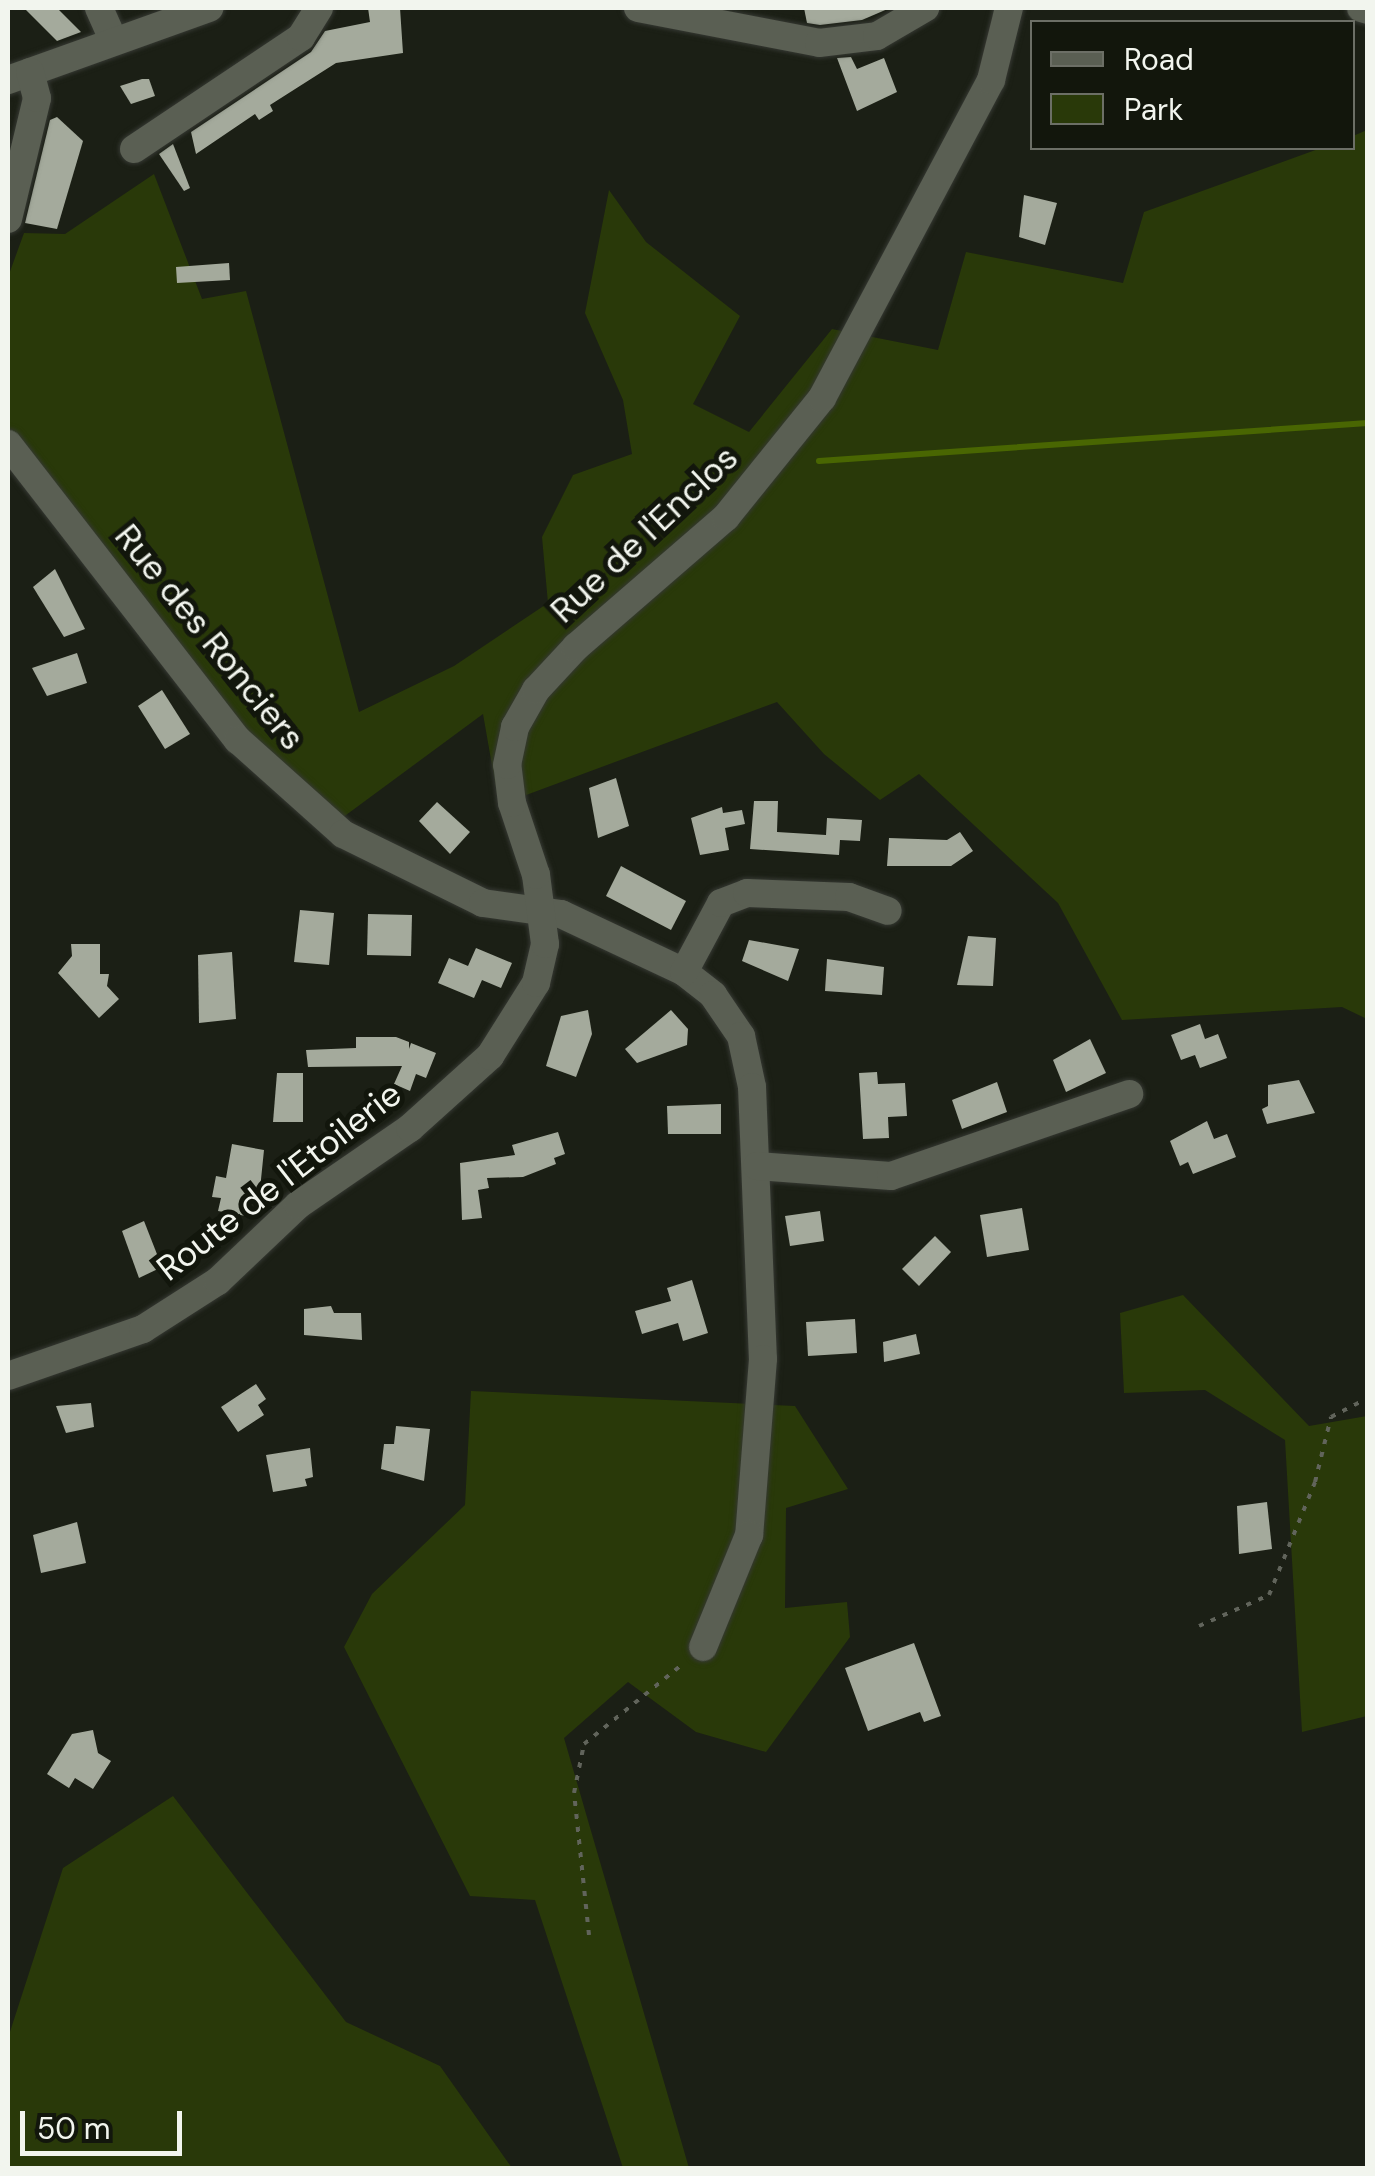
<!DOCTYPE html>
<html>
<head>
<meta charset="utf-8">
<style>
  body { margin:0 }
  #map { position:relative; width:1375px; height:2176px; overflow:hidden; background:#1b1f15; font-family:"DM Sans",sans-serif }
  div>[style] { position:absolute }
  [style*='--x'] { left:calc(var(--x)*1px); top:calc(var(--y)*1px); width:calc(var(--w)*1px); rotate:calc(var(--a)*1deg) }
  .green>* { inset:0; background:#293909 }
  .stream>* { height:6px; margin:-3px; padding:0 3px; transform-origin:3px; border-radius:3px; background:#496602 }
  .building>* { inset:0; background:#a4aa9c }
  .path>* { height:4px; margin-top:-2px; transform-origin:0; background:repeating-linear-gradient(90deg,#61645b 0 5px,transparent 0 13px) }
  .roads { filter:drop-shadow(0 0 2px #353832) drop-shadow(0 0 2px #353832) }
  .minor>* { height:28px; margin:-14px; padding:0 14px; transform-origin:14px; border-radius:14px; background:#5a5f53 }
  span { translate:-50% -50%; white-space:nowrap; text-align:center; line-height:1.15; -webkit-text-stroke:10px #12160c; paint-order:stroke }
  .street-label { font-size:35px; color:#f2f5ee }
  .frame { position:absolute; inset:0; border:10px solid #f2f5ee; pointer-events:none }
  .legend { position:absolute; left:1030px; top:20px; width:325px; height:130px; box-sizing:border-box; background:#12160c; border:2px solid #6c6f66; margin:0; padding:12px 18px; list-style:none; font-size:30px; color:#f2f5ee }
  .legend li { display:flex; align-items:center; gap:20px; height:50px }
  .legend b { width:50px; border:2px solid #6c6f66 }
  .scale { position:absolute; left:20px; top:2111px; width:162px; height:45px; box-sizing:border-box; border:5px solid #f2f5ee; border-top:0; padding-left:12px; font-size:30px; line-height:35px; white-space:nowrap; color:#f2f5ee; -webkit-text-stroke:8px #12160c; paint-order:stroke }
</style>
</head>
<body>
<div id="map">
  <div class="green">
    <i style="clip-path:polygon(1367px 130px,1367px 1019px,1342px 1007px,1122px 1020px,1058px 903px,919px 774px,880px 800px,824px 754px,777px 702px,499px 805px,483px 714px,342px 818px,241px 727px,24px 461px,8px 427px,8px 277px,24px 233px,65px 234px,154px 174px,202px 299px,246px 291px,359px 712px,454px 666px,548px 603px,542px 537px,573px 475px,632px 454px,623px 400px,585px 313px,609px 190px,646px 242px,740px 316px,693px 404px,749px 432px,832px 329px,938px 350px,966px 252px,1123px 283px,1144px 212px,1321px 148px,1352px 148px,1353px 136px)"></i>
    <i style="clip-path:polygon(1183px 1295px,1309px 1426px,1367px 1416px,1367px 1716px,1302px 1732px,1285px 1440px,1205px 1390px,1124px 1393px,1120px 1313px)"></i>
    <i style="clip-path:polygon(471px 1391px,795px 1406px,848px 1489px,786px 1508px,785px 1608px,847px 1602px,850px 1637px,766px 1752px,696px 1732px,628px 1682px,564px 1738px,689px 2168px,623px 2168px,535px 1900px,470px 1896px,344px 1647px,372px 1594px,465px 1505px)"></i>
    <i style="clip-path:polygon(173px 1796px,346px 2022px,440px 2066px,512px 2168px,8px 2168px,8px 2038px,63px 1868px)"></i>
  </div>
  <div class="stream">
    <i style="--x:819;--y:461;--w:550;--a:-3.96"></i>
  </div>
  <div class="building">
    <i style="clip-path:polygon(24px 8px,57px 8px,81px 32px,57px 41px)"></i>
    <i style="clip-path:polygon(368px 8px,400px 8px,403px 53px,336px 63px,270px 105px,273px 111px,259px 120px,255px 114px,196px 154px,191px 132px,311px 52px,325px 31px,370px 22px)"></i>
    <i style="clip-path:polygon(804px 8px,890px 8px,862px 20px,820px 25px,807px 23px)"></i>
    <i style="clip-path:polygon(851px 57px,857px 69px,884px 58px,897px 92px,857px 111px,837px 58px)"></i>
    <i style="clip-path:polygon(142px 79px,149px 79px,155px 96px,131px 104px,120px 86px)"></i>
    <i style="clip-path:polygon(57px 117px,83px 141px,57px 229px,25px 223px,50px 120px)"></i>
    <i style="clip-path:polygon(173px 144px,190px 188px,184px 191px,159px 154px)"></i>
    <i style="clip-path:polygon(1024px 195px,1057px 203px,1045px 245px,1019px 237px)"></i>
    <i style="clip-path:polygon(229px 263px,230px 280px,177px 283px,176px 267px)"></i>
    <i style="clip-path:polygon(55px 569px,85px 629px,64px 637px,33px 587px)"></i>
    <i style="clip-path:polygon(77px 653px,87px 683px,47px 696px,32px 668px)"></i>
    <i style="clip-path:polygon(162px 690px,190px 734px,165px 749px,138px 706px)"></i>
    <i style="clip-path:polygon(616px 778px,629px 826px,598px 838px,589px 788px)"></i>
    <i style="clip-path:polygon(754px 801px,778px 801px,777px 832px,826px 835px,827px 818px,862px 820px,860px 841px,840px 840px,839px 855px,750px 849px)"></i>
    <i style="clip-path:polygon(437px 802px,470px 832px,450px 854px,419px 821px)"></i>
    <i style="clip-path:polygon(722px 807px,723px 813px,742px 810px,745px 824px,725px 828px,729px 850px,700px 855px,691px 818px)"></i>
    <i style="clip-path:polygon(960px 832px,973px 851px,951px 866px,887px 866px,889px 838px,947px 840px)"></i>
    <i style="clip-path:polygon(621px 866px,686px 901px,671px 930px,606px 896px)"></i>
    <i style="clip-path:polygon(300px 910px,334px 913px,329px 965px,294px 962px)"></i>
    <i style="clip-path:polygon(368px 914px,412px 915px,411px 956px,367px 955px)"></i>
    <i style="clip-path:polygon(968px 936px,996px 938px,993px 986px,957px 985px)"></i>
    <i style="clip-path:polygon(749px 940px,799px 949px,788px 981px,742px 961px)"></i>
    <i style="clip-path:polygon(71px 944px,100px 944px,100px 974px,109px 974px,107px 986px,119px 999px,99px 1018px,58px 973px,72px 956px)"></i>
    <i style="clip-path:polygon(476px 948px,512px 963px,501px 988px,482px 980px,474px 998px,438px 983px,449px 958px,468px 966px)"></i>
    <i style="clip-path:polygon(232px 952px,236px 1019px,199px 1023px,198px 955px)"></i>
    <i style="clip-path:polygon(827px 959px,884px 967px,882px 995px,825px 991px)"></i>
    <i style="clip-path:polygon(588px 1010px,592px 1034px,576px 1077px,546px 1066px,561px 1016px)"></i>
    <i style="clip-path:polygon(671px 1010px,688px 1029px,687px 1045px,637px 1063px,625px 1049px)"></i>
    <i style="clip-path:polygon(1200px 1024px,1205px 1039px,1218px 1034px,1227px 1058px,1200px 1068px,1195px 1055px,1181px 1060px,1171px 1035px)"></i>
    <i style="clip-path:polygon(356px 1037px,396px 1037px,409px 1042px,409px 1049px,411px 1043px,436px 1053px,426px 1078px,416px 1074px,410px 1091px,394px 1084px,402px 1066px,308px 1067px,306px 1050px,356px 1048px)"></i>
    <i style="clip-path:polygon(1090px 1039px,1106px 1073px,1066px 1092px,1053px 1060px)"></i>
    <i style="clip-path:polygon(877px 1072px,878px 1084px,905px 1083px,907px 1116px,888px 1117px,889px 1138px,863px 1139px,859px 1073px)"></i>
    <i style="clip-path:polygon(277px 1073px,303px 1073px,303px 1122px,273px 1122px)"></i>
    <i style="clip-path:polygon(1299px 1080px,1315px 1113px,1267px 1124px,1262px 1109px,1268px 1106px,1268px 1085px)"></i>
    <i style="clip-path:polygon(997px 1082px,1007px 1112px,962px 1129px,952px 1100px)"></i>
    <i style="clip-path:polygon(721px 1104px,721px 1134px,668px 1134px,667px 1106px)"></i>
    <i style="clip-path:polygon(1207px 1121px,1214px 1139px,1227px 1134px,1236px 1157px,1193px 1174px,1188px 1162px,1180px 1166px,1170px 1141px)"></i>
    <i style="clip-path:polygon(558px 1132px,565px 1154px,554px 1158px,556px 1164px,523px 1177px,487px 1178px,489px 1188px,478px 1190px,482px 1218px,462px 1220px,460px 1163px,515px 1155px,512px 1145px)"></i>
    <i style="clip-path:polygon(232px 1144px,264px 1150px,259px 1199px,250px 1198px,246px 1216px,218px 1211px,221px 1198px,212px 1197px,216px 1176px,226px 1178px)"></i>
    <i style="clip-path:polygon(1022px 1208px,1029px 1250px,987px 1257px,980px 1215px)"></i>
    <i style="clip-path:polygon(820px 1211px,824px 1241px,790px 1246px,785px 1216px)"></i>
    <i style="clip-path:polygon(144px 1221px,162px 1267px,139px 1278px,122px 1231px)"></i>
    <i style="clip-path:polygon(935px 1236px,951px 1252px,919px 1286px,902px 1269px)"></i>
    <i style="clip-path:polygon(692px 1280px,708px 1333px,683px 1341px,678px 1323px,642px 1334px,635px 1311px,671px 1301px,667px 1288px)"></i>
    <i style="clip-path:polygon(331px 1306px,334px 1313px,361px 1313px,362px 1340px,304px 1335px,304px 1309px)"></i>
    <i style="clip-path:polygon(855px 1319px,857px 1353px,808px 1356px,806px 1322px)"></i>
    <i style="clip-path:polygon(916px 1334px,920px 1354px,884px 1362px,883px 1342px)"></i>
    <i style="clip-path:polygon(256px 1384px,266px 1399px,258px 1405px,264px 1415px,238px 1432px,221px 1407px)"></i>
    <i style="clip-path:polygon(91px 1403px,94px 1427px,66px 1433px,56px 1406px)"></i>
    <i style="clip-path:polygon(396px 1426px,430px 1429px,424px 1481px,381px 1469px,384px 1444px,394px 1444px)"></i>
    <i style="clip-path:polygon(310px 1448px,313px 1477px,305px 1479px,307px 1486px,273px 1492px,266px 1455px)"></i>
    <i style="clip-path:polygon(1267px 1502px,1272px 1549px,1239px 1554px,1237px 1506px)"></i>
    <i style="clip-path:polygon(77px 1522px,86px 1563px,41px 1573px,33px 1535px)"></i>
    <i style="clip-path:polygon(914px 1643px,941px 1716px,924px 1722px,920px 1712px,868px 1731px,845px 1668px)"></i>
    <i style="clip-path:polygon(93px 1730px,98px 1753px,111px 1761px,93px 1789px,75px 1778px,69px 1788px,47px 1774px,72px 1734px)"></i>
  </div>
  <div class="path">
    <i style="--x:1199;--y:1626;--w:77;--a:-23.9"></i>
    <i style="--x:1269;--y:1595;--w:122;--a:-67.8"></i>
    <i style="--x:1315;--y:1482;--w:67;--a:-76.2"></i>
    <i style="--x:1331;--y:1417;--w:42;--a:-27.2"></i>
    <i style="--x:589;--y:1935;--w:143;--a:-96"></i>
    <i style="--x:574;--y:1793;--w:50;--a:-78.5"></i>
    <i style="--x:584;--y:1744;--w:129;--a:-39"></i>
  </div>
  <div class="roads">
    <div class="minor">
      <i style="--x:99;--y:8;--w:34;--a:66"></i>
      <i style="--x:638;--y:8;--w:184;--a:10.9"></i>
      <i style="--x:819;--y:43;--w:58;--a:-6.9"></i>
      <i style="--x:877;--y:36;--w:56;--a:-30.3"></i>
      <i style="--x:1361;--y:8;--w:7;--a:16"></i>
      <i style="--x:8;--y:80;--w:214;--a:-19.7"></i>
      <i style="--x:134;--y:149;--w:201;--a:-33.8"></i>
      <i style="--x:301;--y:37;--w:34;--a:-58"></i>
      <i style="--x:8;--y:219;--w:124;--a:-76.5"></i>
      <i style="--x:37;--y:98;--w:27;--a:-105"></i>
      <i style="--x:8;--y:444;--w:375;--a:52.2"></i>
      <i style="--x:238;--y:740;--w:141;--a:41.8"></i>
      <i style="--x:343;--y:834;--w:156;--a:26.2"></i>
      <i style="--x:483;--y:903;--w:79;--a:8"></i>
      <i style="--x:561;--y:914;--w:136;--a:25.2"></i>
      <i style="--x:684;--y:972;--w:37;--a:38"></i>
      <i style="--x:713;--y:995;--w:50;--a:55.7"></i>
      <i style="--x:741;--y:1036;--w:52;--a:77.8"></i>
      <i style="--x:752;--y:1087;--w:272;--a:87.7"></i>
      <i style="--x:763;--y:1359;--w:177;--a:94.5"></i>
      <i style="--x:749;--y:1535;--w:121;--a:112.3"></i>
      <i style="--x:684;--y:972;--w:78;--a:-61.8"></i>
      <i style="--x:721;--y:903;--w:28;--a:-21"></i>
      <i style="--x:747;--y:893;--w:102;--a:2.2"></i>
      <i style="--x:849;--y:897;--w:41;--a:19.7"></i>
      <i style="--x:757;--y:1166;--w:134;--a:4.3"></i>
      <i style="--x:891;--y:1176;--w:252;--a:-19"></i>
      <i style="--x:8;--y:1376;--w:143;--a:-19.2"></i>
      <i style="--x:143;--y:1329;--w:89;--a:-32.6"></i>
      <i style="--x:218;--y:1281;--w:110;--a:-43.5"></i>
      <i style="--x:298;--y:1205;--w:136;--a:-34.5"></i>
      <i style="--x:410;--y:1128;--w:108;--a:-42"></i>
      <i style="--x:490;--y:1056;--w:86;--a:-57.8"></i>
      <i style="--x:536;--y:983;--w:40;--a:-77"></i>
      <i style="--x:545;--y:944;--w:70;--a:-97.4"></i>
      <i style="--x:536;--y:875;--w:76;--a:-108.4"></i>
      <i style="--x:512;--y:803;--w:38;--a:-97"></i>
      <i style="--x:507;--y:765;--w:39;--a:-78"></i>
      <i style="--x:515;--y:727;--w:43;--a:-60.4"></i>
      <i style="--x:536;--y:690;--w:59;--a:-47.1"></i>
      <i style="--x:576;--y:647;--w:198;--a:-40.9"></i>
      <i style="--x:726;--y:517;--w:153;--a:-51.1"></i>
      <i style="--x:822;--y:398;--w:360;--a:-62"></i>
      <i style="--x:991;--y:80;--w:74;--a:-76"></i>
    </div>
  </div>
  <div class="street-label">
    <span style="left:644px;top:534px;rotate:-43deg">Rue de l'Enclos</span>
    <span style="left:210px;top:637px;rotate:51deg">Rue des Ronciers</span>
    <span style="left:279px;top:1181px;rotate:-38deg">Route de l'Etoilerie</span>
  </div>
  <div class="frame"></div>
  <ul class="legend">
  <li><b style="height:12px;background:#5a5f53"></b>Road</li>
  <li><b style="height:28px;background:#293909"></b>Park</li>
  </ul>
  <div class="scale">50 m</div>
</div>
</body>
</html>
